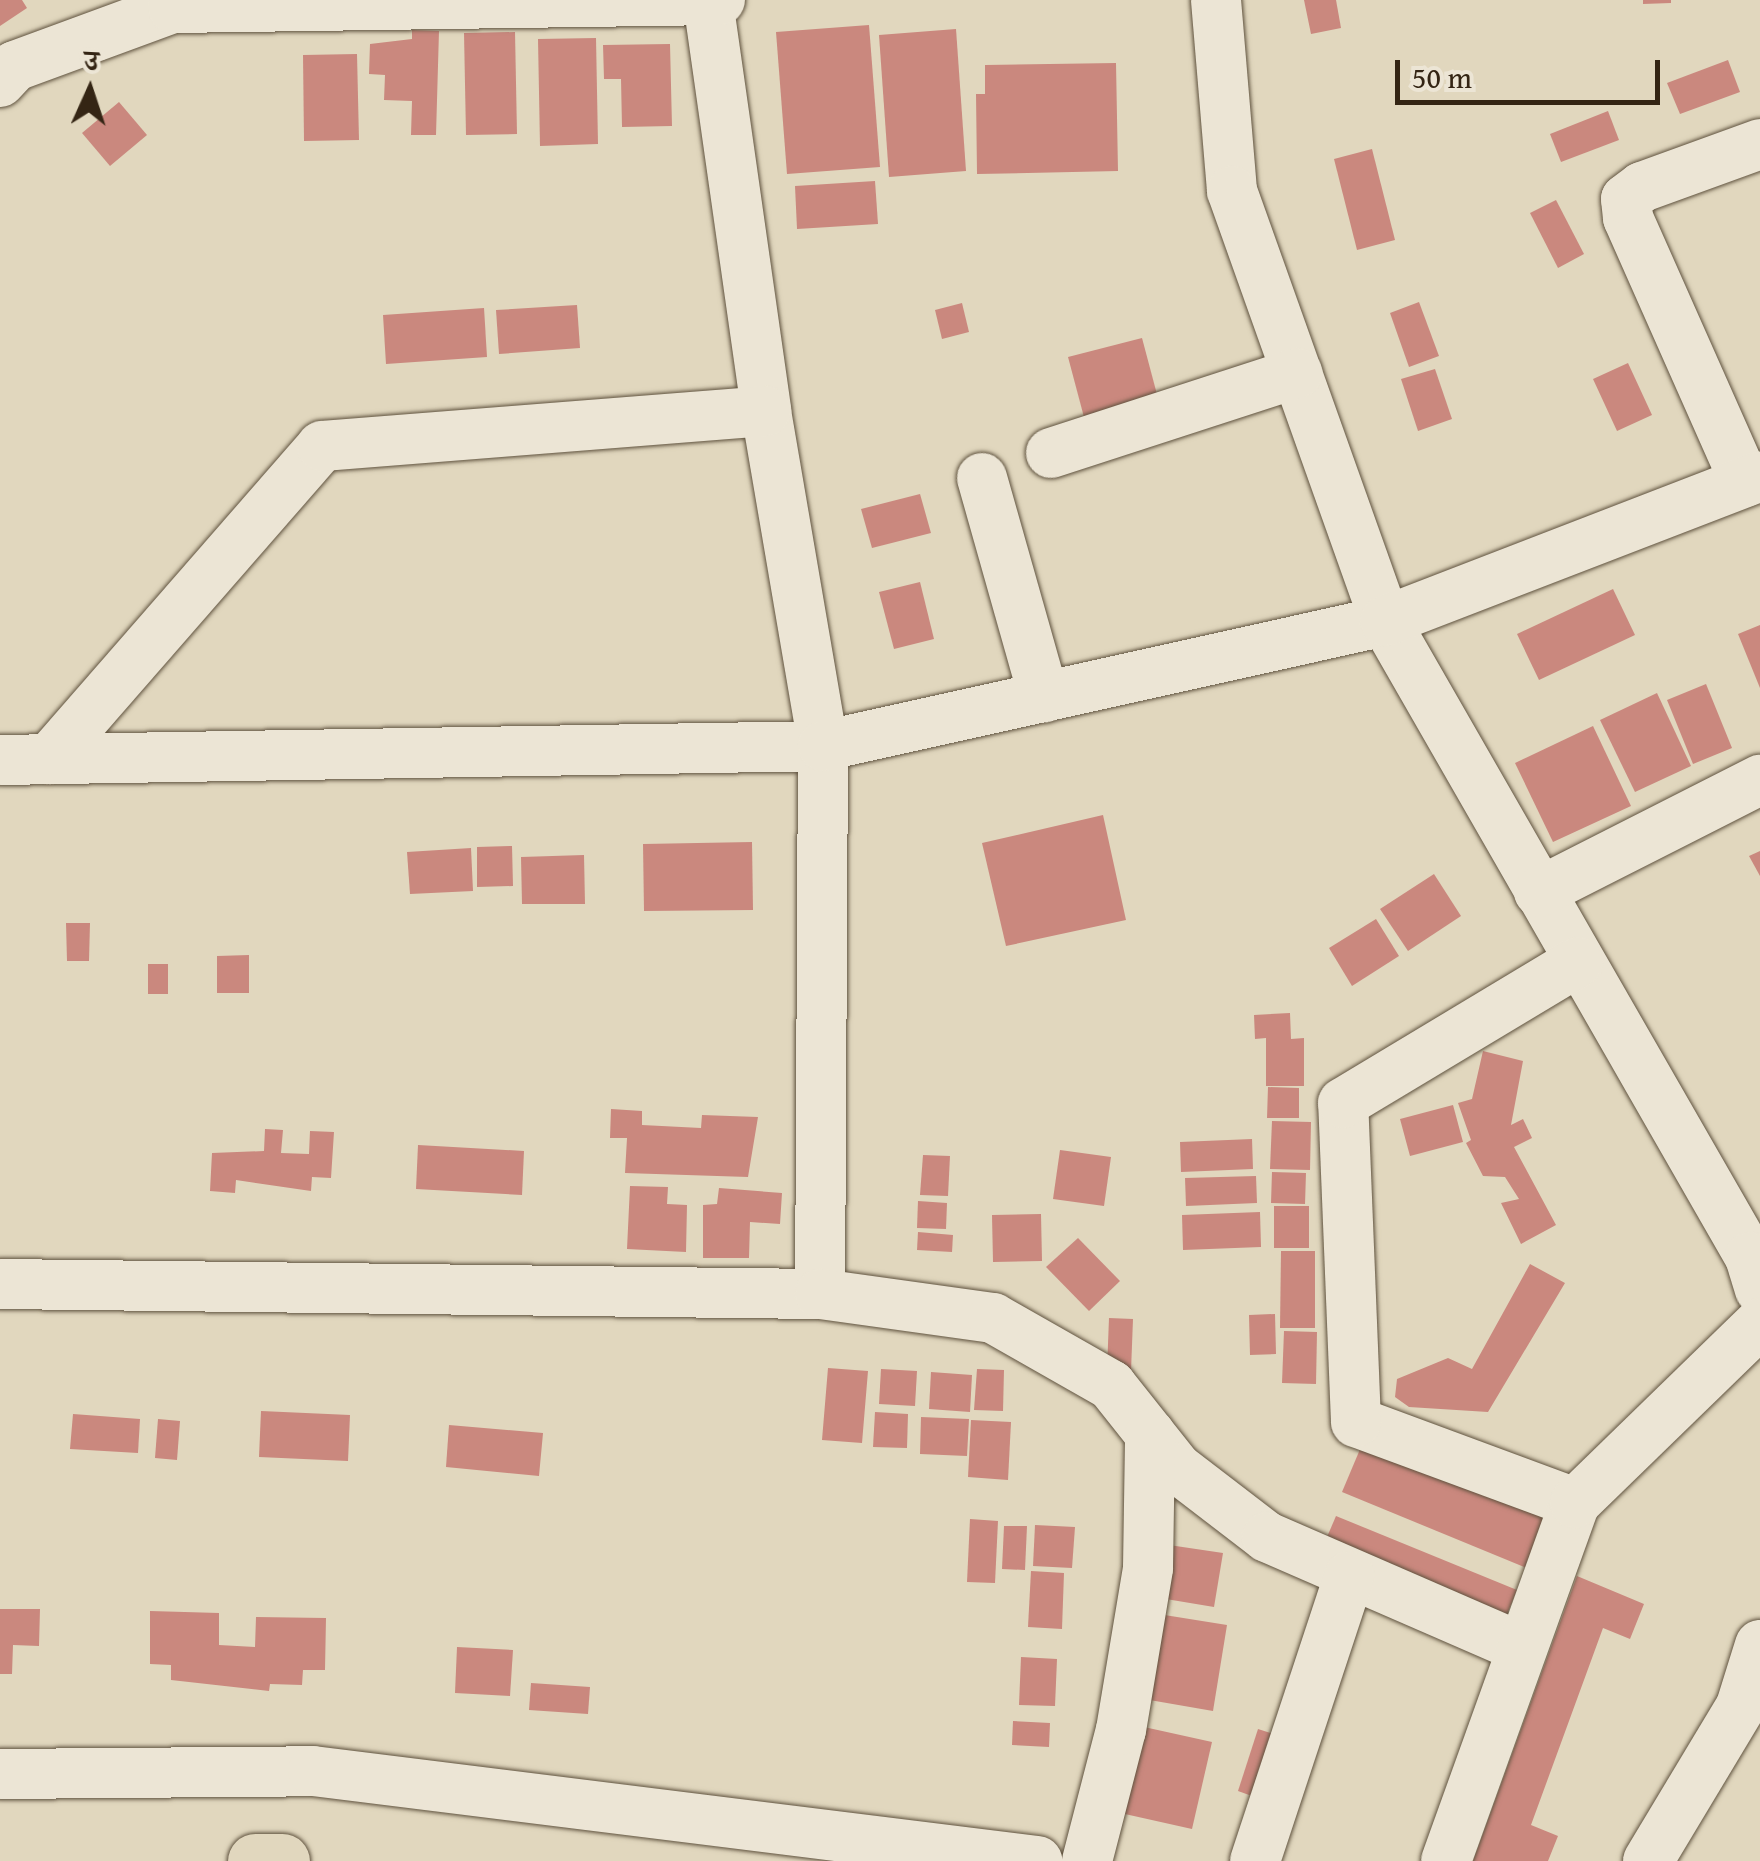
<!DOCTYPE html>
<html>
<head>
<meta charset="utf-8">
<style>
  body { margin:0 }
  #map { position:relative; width:1760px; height:1861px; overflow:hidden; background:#e1d7be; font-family:"Gentium Book Plus","Noto Serif Devanagari",serif }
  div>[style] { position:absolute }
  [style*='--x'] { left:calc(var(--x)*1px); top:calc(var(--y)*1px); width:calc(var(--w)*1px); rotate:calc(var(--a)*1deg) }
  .building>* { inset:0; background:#ca887e }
  .roads { filter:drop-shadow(0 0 2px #5f523e) drop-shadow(0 0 2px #5f523e) }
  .minor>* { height:50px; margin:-25px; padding:0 25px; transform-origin:25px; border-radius:25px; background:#ece5d5 }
  .major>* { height:55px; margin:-27.5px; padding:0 27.5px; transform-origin:27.5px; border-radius:27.5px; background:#e1d7be }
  span { translate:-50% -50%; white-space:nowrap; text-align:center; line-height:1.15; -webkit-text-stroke:8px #ece5d5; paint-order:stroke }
  .north { position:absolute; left:40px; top:40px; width:100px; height:100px; -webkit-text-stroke:8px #ece5d5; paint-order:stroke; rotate:3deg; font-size:28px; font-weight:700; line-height:40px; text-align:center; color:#342514 }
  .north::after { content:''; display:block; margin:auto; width:35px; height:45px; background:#342514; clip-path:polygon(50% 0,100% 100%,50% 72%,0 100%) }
  .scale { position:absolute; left:1395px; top:60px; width:265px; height:45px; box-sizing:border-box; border:5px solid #342514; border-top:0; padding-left:12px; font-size:30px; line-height:35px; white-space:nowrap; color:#342514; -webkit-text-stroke:8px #ece5d5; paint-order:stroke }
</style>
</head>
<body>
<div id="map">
  <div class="building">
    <i style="clip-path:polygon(0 0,22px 0,27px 8px,0 26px)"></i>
    <i style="clip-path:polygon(1304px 0,1336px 0,1341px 28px,1311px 34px)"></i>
    <i style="clip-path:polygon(1643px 0,1671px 0,1671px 3px,1643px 4px)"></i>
    <i style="clip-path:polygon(869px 25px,880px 167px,787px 174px,776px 32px)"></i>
    <i style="clip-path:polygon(956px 29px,966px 171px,889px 177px,879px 35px)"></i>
    <i style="clip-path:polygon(412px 30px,439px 31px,436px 135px,411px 135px,412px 101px,384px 100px,385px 75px,369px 74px,370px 44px,412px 39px)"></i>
    <i style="clip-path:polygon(515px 32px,517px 134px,466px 135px,464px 33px)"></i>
    <i style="clip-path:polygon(596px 38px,598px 144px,540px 146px,538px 39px)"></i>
    <i style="clip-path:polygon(670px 44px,672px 126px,622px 127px,621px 79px,604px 79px,603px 45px)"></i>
    <i style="clip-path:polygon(357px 54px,359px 140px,304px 141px,303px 55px)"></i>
    <i style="clip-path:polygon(1728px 60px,1740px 92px,1680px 114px,1667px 83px)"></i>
    <i style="clip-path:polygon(1116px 63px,1118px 171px,977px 174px,976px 94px,985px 94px,985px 65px)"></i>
    <i style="clip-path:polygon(119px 102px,147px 135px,110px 166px,82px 133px)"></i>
    <i style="clip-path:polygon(1608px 111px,1619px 140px,1561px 162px,1550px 134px)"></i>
    <i style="clip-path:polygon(1372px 149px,1395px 240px,1357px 250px,1334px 159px)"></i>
    <i style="clip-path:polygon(875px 181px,878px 224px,797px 229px,795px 186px)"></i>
    <i style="clip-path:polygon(1556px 200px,1584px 254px,1558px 268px,1530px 213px)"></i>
    <i style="clip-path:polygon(1419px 302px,1439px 356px,1409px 367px,1390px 313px)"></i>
    <i style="clip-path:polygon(962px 303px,969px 332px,942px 339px,935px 310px)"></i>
    <i style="clip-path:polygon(577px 305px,580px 348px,499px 354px,496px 310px)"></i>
    <i style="clip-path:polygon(484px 308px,487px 357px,386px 364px,383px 315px)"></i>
    <i style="clip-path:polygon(1142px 338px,1159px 402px,1085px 421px,1068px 357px)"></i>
    <i style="clip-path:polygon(1628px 363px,1652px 415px,1617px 431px,1593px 379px)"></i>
    <i style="clip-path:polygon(1435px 369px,1452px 419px,1418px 431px,1401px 379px)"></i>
    <i style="clip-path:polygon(920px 494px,931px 533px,872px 548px,861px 509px)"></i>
    <i style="clip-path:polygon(920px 582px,934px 639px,894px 649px,879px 592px)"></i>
    <i style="clip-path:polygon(1613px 589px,1635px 635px,1539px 680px,1517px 634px)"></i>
    <i style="clip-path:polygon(1760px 625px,1760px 688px,1738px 634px)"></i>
    <i style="clip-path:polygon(1706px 684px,1732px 748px,1693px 764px,1667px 700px)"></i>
    <i style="clip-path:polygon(1657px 693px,1691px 766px,1635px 792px,1600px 720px)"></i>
    <i style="clip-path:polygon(1593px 726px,1631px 806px,1553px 842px,1515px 763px)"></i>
    <i style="clip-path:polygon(1103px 815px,1126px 920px,1006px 946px,982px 843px)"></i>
    <i style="clip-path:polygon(752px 842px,753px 910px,644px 911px,643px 844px)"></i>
    <i style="clip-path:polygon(512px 846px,513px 886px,477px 887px,477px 847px)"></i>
    <i style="clip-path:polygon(471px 848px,473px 891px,410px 894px,407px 852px)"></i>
    <i style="clip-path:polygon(1760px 851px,1760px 876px,1749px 856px)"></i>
    <i style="clip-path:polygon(584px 855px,585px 904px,522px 904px,521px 857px)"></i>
    <i style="clip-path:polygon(1434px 874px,1461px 916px,1408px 951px,1380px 909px)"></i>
    <i style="clip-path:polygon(1376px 919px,1399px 956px,1352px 986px,1329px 948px)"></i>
    <i style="clip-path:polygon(66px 923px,90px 923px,89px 961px,67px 961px)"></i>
    <i style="clip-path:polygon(249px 955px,249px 993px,217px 993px,217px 956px)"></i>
    <i style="clip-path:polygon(148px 964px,168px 964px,168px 994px,148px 994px)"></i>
    <i style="clip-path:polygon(1290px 1013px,1291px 1039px,1304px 1038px,1304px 1086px,1266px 1086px,1266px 1038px,1255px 1039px,1254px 1015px)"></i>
    <i style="clip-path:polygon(1483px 1051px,1523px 1061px,1511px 1125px,1523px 1119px,1532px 1138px,1514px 1147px,1556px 1225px,1521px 1244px,1501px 1203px,1519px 1199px,1505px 1177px,1483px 1176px,1466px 1143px,1471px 1140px,1458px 1103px,1472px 1099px)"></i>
    <i style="clip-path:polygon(1268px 1087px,1299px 1088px,1299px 1118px,1267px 1118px)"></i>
    <i style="clip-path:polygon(1453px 1105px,1463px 1142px,1410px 1156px,1400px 1119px)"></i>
    <i style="clip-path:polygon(611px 1109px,642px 1111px,642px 1125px,701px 1128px,702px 1115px,758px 1117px,748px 1177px,625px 1173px,627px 1138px,610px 1138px)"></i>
    <i style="clip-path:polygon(1272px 1121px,1311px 1122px,1310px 1170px,1270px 1169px)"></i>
    <i style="clip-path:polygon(265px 1129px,283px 1130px,281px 1153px,309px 1154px,310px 1131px,334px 1132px,331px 1178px,312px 1177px,311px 1191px,236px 1180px,235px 1193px,210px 1191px,212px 1153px,264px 1151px)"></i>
    <i style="clip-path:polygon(1252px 1139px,1253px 1169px,1181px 1172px,1180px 1142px)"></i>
    <i style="clip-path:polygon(418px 1145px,524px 1151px,522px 1195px,416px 1189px)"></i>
    <i style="clip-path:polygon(1060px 1150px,1111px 1157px,1104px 1206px,1053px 1199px)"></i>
    <i style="clip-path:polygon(923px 1155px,950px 1156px,948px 1196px,920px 1195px)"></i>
    <i style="clip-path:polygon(1272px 1172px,1306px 1173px,1305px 1204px,1271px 1203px)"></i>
    <i style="clip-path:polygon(1256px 1176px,1257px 1203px,1186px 1206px,1185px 1178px)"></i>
    <i style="clip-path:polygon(630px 1186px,668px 1187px,667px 1204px,687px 1205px,686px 1252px,627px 1249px)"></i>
    <i style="clip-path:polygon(719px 1188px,782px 1193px,780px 1224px,750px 1222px,749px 1258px,703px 1258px,703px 1205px,717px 1204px)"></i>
    <i style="clip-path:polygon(918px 1201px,947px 1203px,946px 1229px,917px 1228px)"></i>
    <i style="clip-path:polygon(1274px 1206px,1309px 1206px,1309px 1248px,1274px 1248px)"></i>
    <i style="clip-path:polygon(1260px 1212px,1261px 1247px,1183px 1250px,1182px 1215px)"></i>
    <i style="clip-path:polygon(1041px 1214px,1042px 1261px,993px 1262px,992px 1215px)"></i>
    <i style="clip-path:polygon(918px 1232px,953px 1235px,952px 1252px,917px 1250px)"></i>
    <i style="clip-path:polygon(1078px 1238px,1120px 1281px,1089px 1311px,1046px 1267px)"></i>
    <i style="clip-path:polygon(1281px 1251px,1315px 1251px,1315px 1328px,1280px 1328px)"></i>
    <i style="clip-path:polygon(1530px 1264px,1565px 1283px,1488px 1412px,1409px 1407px,1395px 1397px,1397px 1379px,1448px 1358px,1472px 1369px)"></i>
    <i style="clip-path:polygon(1275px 1314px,1276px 1354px,1250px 1355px,1249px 1315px)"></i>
    <i style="clip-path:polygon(1109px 1318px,1133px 1319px,1131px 1371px,1107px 1370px)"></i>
    <i style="clip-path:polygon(1284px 1331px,1317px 1332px,1316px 1384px,1282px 1383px)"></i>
    <i style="clip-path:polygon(828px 1368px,868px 1371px,862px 1443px,822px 1440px)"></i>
    <i style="clip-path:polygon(881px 1369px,917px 1371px,915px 1406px,879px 1404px)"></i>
    <i style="clip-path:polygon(977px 1369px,1004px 1370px,1003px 1411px,974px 1410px)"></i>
    <i style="clip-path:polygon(931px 1372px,972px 1375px,970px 1412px,929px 1409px)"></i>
    <i style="clip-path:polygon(261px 1411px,350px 1415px,348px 1461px,259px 1457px)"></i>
    <i style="clip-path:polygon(875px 1412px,908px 1414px,907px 1448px,873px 1447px)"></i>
    <i style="clip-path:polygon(73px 1414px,140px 1419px,138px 1453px,70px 1449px)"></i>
    <i style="clip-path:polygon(921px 1417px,969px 1419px,967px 1456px,920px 1454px)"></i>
    <i style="clip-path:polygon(158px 1419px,180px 1421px,177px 1460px,155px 1458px)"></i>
    <i style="clip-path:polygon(971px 1420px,1011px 1422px,1008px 1480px,968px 1477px)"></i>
    <i style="clip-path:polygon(449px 1425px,543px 1433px,539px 1476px,446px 1467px)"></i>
    <i style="clip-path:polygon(1366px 1435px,1552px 1512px,1529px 1569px,1342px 1492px)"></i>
    <i style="clip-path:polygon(1336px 1516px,1517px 1590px,1505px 1619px,1324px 1544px)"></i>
    <i style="clip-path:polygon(970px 1519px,998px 1521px,995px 1583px,967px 1582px)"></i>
    <i style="clip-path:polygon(1035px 1525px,1075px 1527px,1072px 1568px,1033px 1566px)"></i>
    <i style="clip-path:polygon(1004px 1526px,1027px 1526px,1025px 1570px,1002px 1569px)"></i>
    <i style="clip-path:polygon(1169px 1545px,1223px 1553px,1214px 1607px,1160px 1598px)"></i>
    <i style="clip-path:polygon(1031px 1571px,1064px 1573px,1062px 1629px,1028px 1627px)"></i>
    <i style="clip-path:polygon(1577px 1576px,1644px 1604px,1630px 1639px,1603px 1628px,1531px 1825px,1558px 1836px,1548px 1861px,1473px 1861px)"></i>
    <i style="clip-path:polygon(0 1609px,40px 1609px,39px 1646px,13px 1645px,12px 1674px,0 1674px)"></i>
    <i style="clip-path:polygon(150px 1611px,219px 1613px,219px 1645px,255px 1647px,256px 1617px,326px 1618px,325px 1670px,303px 1670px,302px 1685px,270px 1684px,269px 1691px,171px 1680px,171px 1665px,150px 1664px)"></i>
    <i style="clip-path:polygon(1152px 1613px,1227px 1625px,1213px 1711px,1138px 1698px)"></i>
    <i style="clip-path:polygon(457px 1647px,513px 1650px,510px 1696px,455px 1693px)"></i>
    <i style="clip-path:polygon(1021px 1657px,1057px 1659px,1055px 1706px,1019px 1705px)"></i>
    <i style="clip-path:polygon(531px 1683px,590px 1687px,588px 1714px,529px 1710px)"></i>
    <i style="clip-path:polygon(1013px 1721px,1050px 1723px,1049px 1747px,1012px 1745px)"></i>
    <i style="clip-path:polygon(1135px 1725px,1212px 1742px,1192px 1829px,1116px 1812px)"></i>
    <i style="clip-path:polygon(1258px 1729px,1283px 1737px,1263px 1800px,1238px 1791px)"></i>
  </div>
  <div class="roads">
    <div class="minor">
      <i style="--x:1216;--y:0;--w:192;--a:85.2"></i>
      <i style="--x:1232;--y:191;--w:456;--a:70.4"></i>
      <i style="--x:1385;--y:621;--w:733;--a:60.15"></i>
      <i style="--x:1750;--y:1257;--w:34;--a:73"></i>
      <i style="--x:708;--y:1;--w:414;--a:81.9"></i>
      <i style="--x:766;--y:411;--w:340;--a:80.3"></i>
      <i style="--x:823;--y:746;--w:548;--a:90.31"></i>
      <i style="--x:0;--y:82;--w:22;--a:-47"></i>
      <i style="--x:15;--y:66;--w:168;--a:-20.2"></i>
      <i style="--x:173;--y:8;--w:547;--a:-0.84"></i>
      <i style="--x:1051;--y:453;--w:259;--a:-18"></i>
      <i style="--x:982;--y:478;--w:228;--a:74.2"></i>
      <i style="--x:1745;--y:482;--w:289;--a:-113.9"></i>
      <i style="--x:1628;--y:218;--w:19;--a:-96"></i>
      <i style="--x:1626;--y:199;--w:20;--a:-37"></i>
      <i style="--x:1642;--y:187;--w:126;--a:-20"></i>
      <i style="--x:49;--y:759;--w:415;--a:-48.9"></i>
      <i style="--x:322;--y:446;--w:445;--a:-4.5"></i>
      <i style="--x:0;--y:760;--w:823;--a:-0.97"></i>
      <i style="--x:823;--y:746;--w:576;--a:-12.54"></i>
      <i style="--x:1385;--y:621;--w:402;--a:-21.1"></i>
      <i style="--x:1539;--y:892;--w:248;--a:-26.9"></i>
      <i style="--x:0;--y:1284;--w:820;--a:0.7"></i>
      <i style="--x:820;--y:1294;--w:175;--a:7.9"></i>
      <i style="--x:993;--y:1318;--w:136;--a:29.6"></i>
      <i style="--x:1111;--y:1385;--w:106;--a:51.5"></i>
      <i style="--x:1177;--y:1468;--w:113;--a:37.5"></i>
      <i style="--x:1267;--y:1537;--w:276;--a:23.5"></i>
      <i style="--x:1575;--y:1503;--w:233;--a:-159.7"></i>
      <i style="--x:1356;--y:1422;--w:319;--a:-92.3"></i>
      <i style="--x:1343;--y:1103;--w:274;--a:-31"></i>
      <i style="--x:0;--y:1774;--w:313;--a:-0.5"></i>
      <i style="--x:313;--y:1771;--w:730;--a:7.09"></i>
      <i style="--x:1087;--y:1861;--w:135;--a:-75.5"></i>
      <i style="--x:1121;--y:1730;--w:164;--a:-80.5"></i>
      <i style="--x:1148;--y:1568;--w:134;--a:-89.1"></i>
      <i style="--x:1255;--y:1861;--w:300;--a:-71.7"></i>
      <i style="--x:1446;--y:1861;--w:381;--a:-70.2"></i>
      <i style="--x:1575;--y:1503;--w:258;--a:-44.2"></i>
      <i style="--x:1648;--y:1861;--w:181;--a:-59"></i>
      <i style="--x:1741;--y:1706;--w:64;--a:-72.7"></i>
    </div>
    <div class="major">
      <i style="--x:255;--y:1861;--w:27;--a:0"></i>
    </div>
  </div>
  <div class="north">उ</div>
  <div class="scale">50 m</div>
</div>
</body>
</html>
